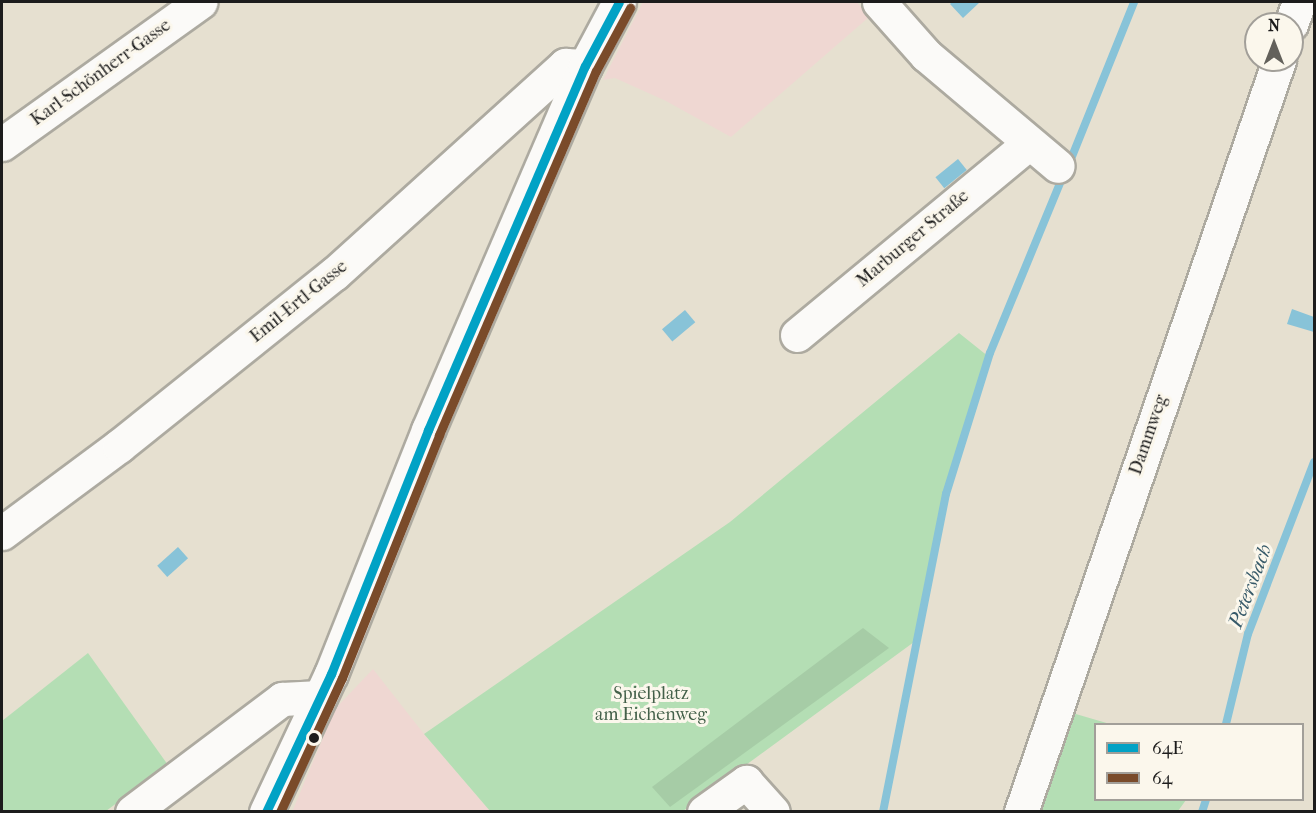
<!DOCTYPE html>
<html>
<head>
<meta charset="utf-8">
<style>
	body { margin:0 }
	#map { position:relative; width:1316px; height:813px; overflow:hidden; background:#e6e0d0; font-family:"IM FELL French Canon",serif }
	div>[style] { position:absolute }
	.built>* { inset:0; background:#efd7d2 }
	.green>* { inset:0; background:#b4deb4 }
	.forest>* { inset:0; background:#a6cca6 }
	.water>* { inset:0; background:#88c3d8; transform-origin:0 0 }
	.stream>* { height:8px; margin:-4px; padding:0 4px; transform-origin:4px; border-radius:4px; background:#88c3d8 }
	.roads { filter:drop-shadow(2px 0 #adaaa0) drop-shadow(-2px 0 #adaaa0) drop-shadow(0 2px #adaaa0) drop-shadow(0 -2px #adaaa0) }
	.minor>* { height:33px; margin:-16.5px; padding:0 16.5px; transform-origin:16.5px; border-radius:16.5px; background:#fbfaf8 }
	.major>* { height:33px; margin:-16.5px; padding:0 16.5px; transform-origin:16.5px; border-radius:16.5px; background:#fbfaf8 }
	.bus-1>* { height:9px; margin:-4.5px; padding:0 4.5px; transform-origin:4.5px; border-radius:4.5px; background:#01a2c5 }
	.bus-2>* { height:9px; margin:-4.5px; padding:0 4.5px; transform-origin:4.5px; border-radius:4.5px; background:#7a4b2a }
	.dots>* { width:16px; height:16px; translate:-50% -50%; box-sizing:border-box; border:3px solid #fbf7ec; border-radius:50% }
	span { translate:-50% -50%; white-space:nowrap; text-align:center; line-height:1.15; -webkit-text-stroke:6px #fbf7ec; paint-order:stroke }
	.street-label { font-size:18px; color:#1c1c1c }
	.park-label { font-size:18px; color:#436049 }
	.water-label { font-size:20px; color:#375a69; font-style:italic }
	.frame { position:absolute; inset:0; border:3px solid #1c1c1c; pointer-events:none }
	.legend { position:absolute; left:1094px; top:723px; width:210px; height:78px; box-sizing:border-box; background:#fbf7ec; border:2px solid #a29f99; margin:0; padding:8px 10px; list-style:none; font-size:18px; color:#1c1c1c }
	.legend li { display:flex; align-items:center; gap:12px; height:30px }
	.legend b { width:30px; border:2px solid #a29f99 }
	.north { position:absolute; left:1244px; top:12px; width:60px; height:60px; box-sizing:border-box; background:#fbf7ec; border:2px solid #a29f99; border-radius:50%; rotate:0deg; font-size:16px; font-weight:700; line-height:24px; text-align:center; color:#1c1c1c }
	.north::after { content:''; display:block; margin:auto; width:21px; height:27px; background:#63615b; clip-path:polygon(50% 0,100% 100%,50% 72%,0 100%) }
</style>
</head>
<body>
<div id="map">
	<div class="built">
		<i style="clip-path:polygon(643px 2px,857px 2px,869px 17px,731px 137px,666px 101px,615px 78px,603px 80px)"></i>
		<i style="clip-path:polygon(373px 669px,424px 734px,490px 811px,292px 812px,335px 709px)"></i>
	</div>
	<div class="green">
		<i style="clip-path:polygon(959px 333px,989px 357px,946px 494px,914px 642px,683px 811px,490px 811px,424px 734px,730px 522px)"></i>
		<i style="clip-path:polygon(88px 653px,168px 765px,106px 811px,2px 812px,2px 721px)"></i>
		<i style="clip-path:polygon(1069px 712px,1110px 724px,1096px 724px,1096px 800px,1186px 800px,1178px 811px,1034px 812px)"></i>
	</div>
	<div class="forest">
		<i style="clip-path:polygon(863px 628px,889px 648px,670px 807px,652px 787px)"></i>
	</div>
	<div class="water">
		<i style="clip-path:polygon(952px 2px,980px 2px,963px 18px,950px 4px)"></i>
		<i style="left:958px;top:159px;width:14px;height:29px;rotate:51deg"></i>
		<i style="clip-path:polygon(1292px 309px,1314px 317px,1314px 332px,1287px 324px)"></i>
		<i style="left:685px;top:310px;width:16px;height:30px;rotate:50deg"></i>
		<i style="left:178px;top:547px;width:15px;height:28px;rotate:48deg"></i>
	</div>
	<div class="stream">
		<i style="left:1071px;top:159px;width:169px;rotate:-68.1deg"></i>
		<i style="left:1226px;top:724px;width:93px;rotate:-76.3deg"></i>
		<i style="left:1248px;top:634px;width:184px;rotate:-69deg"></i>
		<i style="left:883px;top:812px;width:324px;rotate:-78.8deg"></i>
		<i style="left:946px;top:494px;width:148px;rotate:-72.7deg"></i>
		<i style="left:990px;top:353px;width:189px;rotate:-67.6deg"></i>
		<i style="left:1202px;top:812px;width:13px;rotate:-72deg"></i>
	</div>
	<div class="roads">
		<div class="minor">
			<i style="left:879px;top:2px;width:71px;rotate:48.4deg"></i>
			<i style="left:926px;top:55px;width:172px;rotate:40.1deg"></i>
			<i style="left:1291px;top:24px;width:23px;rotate:-70deg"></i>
			<i style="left:2px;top:144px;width:244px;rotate:-35.6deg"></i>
			<i style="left:797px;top:335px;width:301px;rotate:-39.6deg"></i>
			<i style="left:2px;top:533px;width:146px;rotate:-36.6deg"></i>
			<i style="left:119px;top:446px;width:275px;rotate:-38.7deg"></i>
			<i style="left:334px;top:274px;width:312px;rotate:-42.1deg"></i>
			<i style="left:565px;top:65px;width:20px;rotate:3deg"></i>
			<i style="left:132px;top:812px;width:188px;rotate:-37deg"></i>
			<i style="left:282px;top:699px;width:38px;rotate:-3deg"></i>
			<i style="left:704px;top:812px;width:52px;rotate:-35.5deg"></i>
			<i style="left:746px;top:782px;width:40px;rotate:48deg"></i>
			<i style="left:1021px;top:812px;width:795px;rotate:-71.06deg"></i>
		</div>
		<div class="major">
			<i style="left:266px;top:812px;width:153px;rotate:-64.8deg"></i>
			<i style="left:331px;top:674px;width:263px;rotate:-68.3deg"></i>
			<i style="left:428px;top:430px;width:396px;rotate:-66.7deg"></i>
			<i style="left:585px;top:66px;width:72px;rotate:-62deg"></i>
		</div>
	</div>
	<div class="bus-1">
		<i style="left:266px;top:812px;width:153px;rotate:-64.8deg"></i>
		<i style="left:331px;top:674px;width:263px;rotate:-68.3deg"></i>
		<i style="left:428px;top:430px;width:396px;rotate:-66.7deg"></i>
		<i style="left:585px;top:66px;width:72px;rotate:-62deg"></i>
	</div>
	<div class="bus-2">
		<i style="left:280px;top:812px;width:148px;rotate:-65.2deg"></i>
		<i style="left:342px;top:678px;width:262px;rotate:-68.2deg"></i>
		<i style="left:439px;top:435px;width:396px;rotate:-66.7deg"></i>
		<i style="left:596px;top:71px;width:72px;rotate:-61.6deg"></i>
	</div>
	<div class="dots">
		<i style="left:314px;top:738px;background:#1c1c1c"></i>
	</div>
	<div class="street-label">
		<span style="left:101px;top:73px;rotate:-36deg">Karl-Schönherr-Gasse</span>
		<span style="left:913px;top:239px;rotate:-40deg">Marburger Straße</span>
		<span style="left:299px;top:302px;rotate:-39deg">Emil-Ertl-Gasse</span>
		<span style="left:1149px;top:435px;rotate:-71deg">Dammweg</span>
	</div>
	<div class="park-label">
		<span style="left:651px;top:705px">Spielplatz<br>am Eichenweg</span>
	</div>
	<div class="water-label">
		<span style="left:1250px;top:586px;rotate:-69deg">Petersbach</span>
	</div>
	<div class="frame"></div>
	<ul class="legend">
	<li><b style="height:8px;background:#01a2c5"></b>64E</li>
	<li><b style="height:8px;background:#7a4b2a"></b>64</li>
	</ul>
	<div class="north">N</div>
</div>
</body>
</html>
